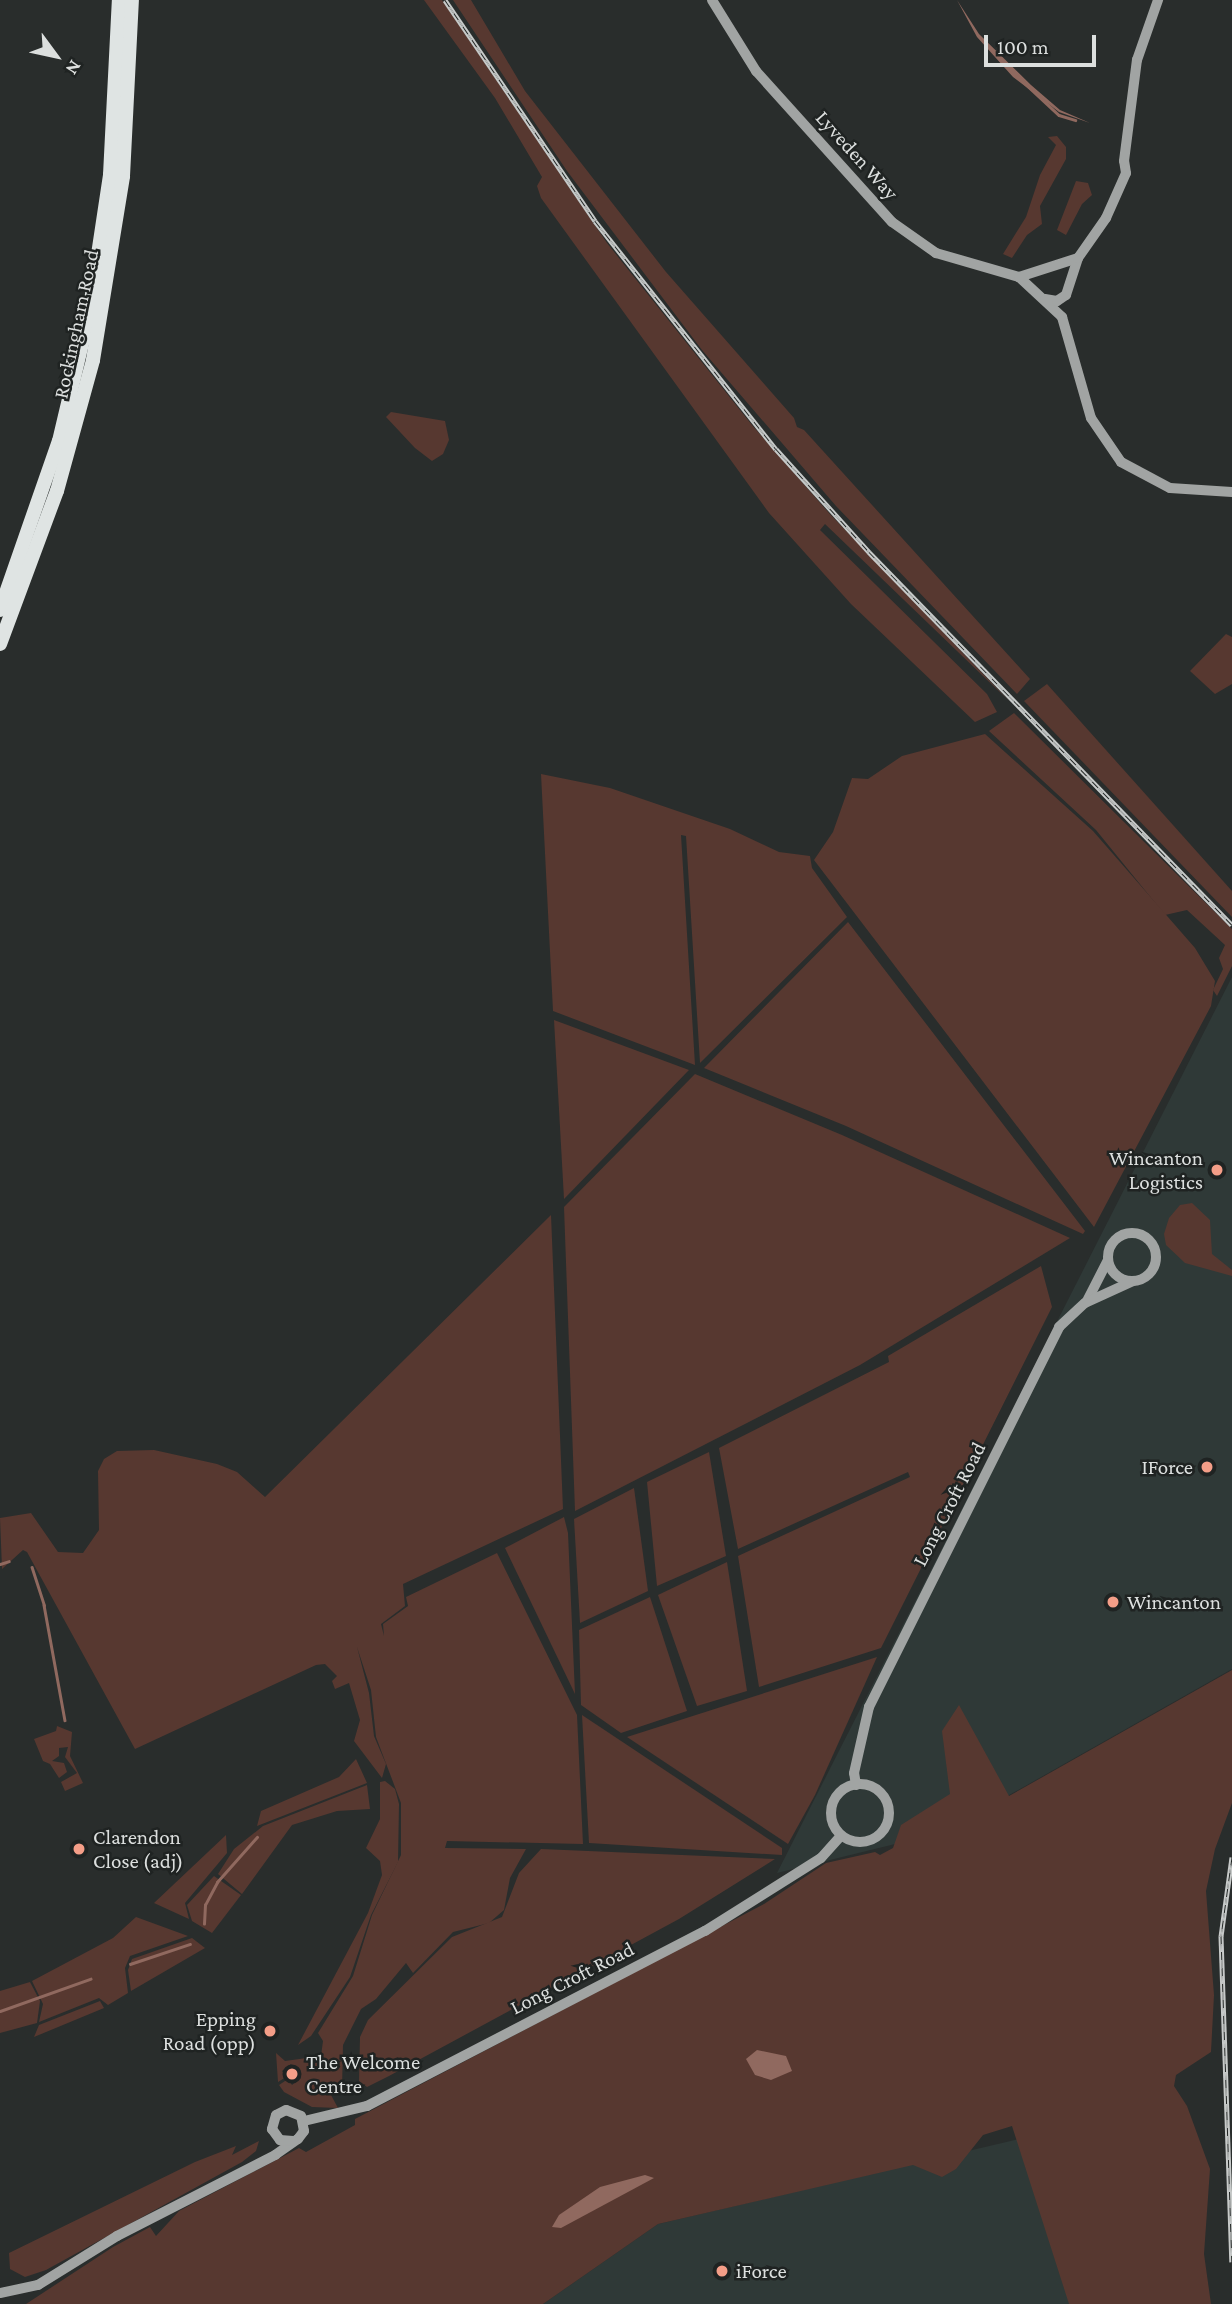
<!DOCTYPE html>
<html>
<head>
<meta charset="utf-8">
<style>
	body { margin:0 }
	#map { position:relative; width:1232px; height:2304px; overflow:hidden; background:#292d2c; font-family:"Crimson Pro",serif }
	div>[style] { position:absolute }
	.built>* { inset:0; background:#2f3937 }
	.green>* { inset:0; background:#573830 }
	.water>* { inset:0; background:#90695f }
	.stream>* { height:2.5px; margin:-1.25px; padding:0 1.25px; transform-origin:1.25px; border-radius:1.25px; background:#90695f }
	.secondary>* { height:10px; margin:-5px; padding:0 5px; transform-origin:5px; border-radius:5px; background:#a1a4a3 }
	.secondary>.ring { margin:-5px; padding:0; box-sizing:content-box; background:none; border:10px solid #a1a4a3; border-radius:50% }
	.highway>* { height:14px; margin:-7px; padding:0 7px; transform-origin:7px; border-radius:7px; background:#dfe4e3 }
	.rail>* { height:5px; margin-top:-2.5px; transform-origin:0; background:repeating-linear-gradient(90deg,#1f2322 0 8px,#c7cac9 0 16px); box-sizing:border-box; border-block:2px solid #c7cac9 }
	.dots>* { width:19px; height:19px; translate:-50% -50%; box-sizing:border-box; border:4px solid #1f2322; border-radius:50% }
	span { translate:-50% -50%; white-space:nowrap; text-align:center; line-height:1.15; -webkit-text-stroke:5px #1f2322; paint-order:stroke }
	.street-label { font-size:21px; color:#dcdfde }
	.poi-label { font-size:21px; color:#dcdfde }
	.right { translate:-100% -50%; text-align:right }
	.left { translate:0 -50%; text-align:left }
	.north { position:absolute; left:21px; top:21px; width:70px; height:70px; -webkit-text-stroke:5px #1f2322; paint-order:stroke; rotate:123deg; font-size:19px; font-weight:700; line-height:28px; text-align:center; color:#dcdfde }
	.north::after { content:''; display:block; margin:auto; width:24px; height:32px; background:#dcdfde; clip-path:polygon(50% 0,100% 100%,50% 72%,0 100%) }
	.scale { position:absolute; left:984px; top:35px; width:112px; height:32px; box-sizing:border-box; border:4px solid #dcdfde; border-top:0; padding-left:9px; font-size:21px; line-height:24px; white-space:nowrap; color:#dcdfde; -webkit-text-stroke:5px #1f2322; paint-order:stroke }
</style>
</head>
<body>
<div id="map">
	<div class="built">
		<i style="clip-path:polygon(1232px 977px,1232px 1669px,944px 1832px,777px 1873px)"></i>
		<i style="clip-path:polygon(1023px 2138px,1073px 2304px,543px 2304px,658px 2224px)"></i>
	</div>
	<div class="green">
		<i style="clip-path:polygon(424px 0,442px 0,607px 243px,752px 425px,829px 513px,1009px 701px,825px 524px,820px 530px,987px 694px,997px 712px,975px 722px,851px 604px,769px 513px,541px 198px,537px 186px,542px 177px,495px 98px)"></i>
		<i style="clip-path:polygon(453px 0,471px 0,525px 91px,666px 272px,794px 418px,797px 427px,804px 430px,1030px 679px,1017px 694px,836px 506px,702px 350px,567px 171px)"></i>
		<i style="clip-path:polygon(1057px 136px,1066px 147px,1066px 159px,1040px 206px,1042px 224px,1027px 235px,1012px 258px,1003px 254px,1026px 217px,1040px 175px,1056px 145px,1048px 137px)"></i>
		<i style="clip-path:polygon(1076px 181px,1088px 183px,1092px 195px,1082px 204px,1066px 235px,1057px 230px)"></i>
		<i style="clip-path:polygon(391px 412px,445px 421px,449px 440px,443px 454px,432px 461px,415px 448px,386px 417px)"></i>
		<i style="clip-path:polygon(1226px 634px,1232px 637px,1232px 684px,1215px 694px,1190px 671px)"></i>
		<i style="clip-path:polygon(1047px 684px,1232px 891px,1232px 917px,1024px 701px)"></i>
		<i style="clip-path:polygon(1014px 713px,1232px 929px,1232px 966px,1217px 996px,1213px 990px,1223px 969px,1219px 958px,1225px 945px,1187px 910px,1165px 915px,1096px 830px,989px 731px)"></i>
		<i style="clip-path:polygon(985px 734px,1093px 831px,1195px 948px,1215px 981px,1211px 1006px,1094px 1227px,814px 860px,833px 832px,852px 778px,868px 779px,902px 756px)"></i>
		<i style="clip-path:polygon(541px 774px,610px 788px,730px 829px,779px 852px,810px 856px,812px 868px,847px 917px,700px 1063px,686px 836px,681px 835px,695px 1065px,553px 1011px)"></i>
		<i style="clip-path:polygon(848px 922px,1085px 1231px,1083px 1234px,846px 1126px,704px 1068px)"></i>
		<i style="clip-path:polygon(554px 1020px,689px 1070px,564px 1199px)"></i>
		<i style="clip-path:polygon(695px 1074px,842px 1135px,1070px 1238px,860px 1365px,575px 1511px,564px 1207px)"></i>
		<i style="clip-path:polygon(1192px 1203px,1210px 1220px,1212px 1254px,1232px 1270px,1232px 1276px,1185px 1263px,1166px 1245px,1164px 1234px,1169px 1218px,1180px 1205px)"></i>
		<i style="clip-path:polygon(551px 1215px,563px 1509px,403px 1584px,405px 1606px,381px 1624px,384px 1636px,383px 1624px,408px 1606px,406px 1597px,497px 1553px,577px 1715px,583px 1844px,447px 1841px,445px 1848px,526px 1849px,510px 1878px,504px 1910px,489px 1923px,453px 1932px,413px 1973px,406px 1963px,376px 1999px,361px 2009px,343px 2045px,342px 2089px,331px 2095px,338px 2108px,312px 2107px,284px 2092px,279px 2085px,288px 2079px,292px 2085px,301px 2078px,291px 2064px,282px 2071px,286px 2077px,278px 2082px,276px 2053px,285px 2061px,321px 2056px,323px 2041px,318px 2033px,353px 1976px,372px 1915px,401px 1855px,401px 1803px,376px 1737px,371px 1690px,357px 1647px,369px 1693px,374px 1736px,386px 1764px,382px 1778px,354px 1741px,360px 1720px,349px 1683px,335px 1689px,332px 1681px,337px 1676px,325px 1664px,316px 1665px,135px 1749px,27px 1552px,23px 1550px,2px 1569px,0 1518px,31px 1513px,58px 1552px,83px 1553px,99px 1530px,98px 1471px,104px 1459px,117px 1451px,154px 1450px,217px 1464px,237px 1472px,265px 1497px)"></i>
		<i style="clip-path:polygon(1041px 1266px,1052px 1307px,881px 1648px,759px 1687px,738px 1556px,910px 1477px,908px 1472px,738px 1549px,719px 1448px,889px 1362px,888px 1356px)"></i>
		<i style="clip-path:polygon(709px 1452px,726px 1556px,657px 1586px,647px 1482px)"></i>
		<i style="clip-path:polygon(634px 1488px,648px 1591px,580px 1623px,574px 1519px)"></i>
		<i style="clip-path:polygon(564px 1517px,568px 1533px,575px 1694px,505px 1548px)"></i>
		<i style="clip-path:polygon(727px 1562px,747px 1691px,697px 1706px,658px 1595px)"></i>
		<i style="clip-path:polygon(650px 1597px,687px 1711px,621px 1733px,581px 1705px,579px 1630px)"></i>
		<i style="clip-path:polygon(877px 1657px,815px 1795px,788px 1844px,627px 1737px)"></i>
		<i style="clip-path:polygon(1232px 1670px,1232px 1803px,1215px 1849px,1206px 1891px,1214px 1995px,1211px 2052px,1176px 2075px,1174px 2086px,1187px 2106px,1210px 2169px,1204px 2254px,1211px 2304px,1069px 2304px,1012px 2126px,983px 2135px,956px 2169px,942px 2177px,913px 2165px,658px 2224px,543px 2304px,26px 2304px,113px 2247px,150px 2227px,156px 2236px,179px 2211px,299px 2148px,306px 2152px,355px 2125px,355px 2119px,764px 1904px,826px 1863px,875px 1852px,880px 1855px,893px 1848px,901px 1825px,950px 1794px,942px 1731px,959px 1705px,1009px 1796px)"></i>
		<i style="clip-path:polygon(582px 1715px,782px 1848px,782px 1855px,589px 1843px)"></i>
		<i style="clip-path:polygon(57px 1726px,72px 1732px,70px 1756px,83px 1783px,65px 1791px,61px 1782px,77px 1773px,65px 1757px,68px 1747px,59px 1748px,59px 1756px,52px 1761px,64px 1763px,67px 1772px,59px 1778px,50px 1764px,43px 1761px,34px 1739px,56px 1731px)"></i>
		<i style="clip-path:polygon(356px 1759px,367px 1783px,257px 1826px,261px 1811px,339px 1777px)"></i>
		<i style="clip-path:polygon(385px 1781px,395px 1789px,399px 1804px,398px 1862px,371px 1915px,350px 1977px,311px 2036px,298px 2045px,368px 1913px,382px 1875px,380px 1861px,366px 1848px,380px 1819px,380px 1782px)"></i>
		<i style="clip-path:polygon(367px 1785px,370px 1809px,337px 1811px,292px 1825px,242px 1894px,218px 1874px,234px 1849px,263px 1826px)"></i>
		<i style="clip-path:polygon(226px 1835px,227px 1853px,185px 1903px,189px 1919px,154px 1903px)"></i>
		<i style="clip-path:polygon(541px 1849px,775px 1859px,679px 1919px,389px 2076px,367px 2087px,359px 2081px,360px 2037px,368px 2020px,452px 1937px,502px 1917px,519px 1873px)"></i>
		<i style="clip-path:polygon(214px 1876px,241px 1895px,212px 1933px,192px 1921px,187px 1905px)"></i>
		<i style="clip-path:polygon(136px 1917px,188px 1936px,130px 1956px,125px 1968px,128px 1993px,108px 2005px,99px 1998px,39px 2022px,43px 2004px,32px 1981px,113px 1938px)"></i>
		<i style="clip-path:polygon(192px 1938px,205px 1948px,131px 1991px,128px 1970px,132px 1959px)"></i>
		<i style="clip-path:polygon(30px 1982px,40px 2001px,37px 2023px,0 2033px,0 1991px)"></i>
		<i style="clip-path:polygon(100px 2001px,104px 2008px,34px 2037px,39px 2025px)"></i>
		<i style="clip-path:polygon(259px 2141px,256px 2151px,242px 2162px,46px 2270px,25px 2277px,10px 2269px,9px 2253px,195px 2162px,236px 2146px,232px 2155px)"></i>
	</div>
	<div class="water">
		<i style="clip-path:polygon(957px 0,979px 34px,1031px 85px,1060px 110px,1090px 123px,1059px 112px,1013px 77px,977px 37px)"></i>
		<i style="clip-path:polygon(757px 2050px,786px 2056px,792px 2071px,771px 2080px,755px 2075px,746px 2059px)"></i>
		<i style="clip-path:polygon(645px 2175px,654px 2178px,561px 2228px,552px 2227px,559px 2215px,600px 2187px)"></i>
	</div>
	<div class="stream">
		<i style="left:1017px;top:76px;width:57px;rotate:42.9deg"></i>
		<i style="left:1059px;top:115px;width:17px;rotate:17deg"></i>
		<i style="left:0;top:1564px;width:9px;rotate:-18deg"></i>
		<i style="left:32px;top:1567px;width:40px;rotate:72deg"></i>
		<i style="left:44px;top:1605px;width:117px;rotate:79.7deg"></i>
		<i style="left:204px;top:1924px;width:19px;rotate:-87deg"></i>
		<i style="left:205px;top:1905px;width:26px;rotate:-62deg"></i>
		<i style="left:217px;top:1882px;width:60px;rotate:-48.4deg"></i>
		<i style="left:130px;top:1964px;width:63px;rotate:-18.4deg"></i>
		<i style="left:0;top:2011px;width:96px;rotate:-19.6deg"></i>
	</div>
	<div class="secondary">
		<i style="left:712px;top:0;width:84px;rotate:58.2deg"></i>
		<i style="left:756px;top:71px;width:203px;rotate:48deg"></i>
		<i style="left:892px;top:222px;width:54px;rotate:35.2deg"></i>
		<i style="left:936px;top:253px;width:86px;rotate:16.1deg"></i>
		<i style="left:1019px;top:277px;width:59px;rotate:42.9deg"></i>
		<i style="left:1062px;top:317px;width:105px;rotate:74deg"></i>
		<i style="left:1091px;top:418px;width:53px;rotate:55.7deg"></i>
		<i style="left:1121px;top:462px;width:55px;rotate:28deg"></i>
		<i style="left:1170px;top:488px;width:62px;rotate:3.7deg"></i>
		<i style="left:1019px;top:277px;width:62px;rotate:-17.9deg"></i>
		<i style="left:1045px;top:299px;width:12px;rotate:9deg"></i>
		<i style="left:1057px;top:301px;width:11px;rotate:-34deg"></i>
		<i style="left:1066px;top:295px;width:39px;rotate:-72deg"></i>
		<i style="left:1078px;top:258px;width:49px;rotate:-55deg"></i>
		<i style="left:1106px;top:218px;width:49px;rotate:-66deg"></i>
		<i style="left:1126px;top:173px;width:12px;rotate:-99deg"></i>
		<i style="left:1124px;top:161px;width:102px;rotate:-82.7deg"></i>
		<i style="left:1137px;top:60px;width:64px;rotate:-70.7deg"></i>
		<i class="ring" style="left:1108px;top:1233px;width:38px;height:38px"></i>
		<i style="left:1087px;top:1301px;width:46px;rotate:-62.9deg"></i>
		<i class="ring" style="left:831px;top:1784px;width:48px;height:48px"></i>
		<i style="left:856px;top:1785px;width:12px;rotate:-99deg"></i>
		<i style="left:854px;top:1773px;width:68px;rotate:-77.2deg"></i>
		<i style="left:869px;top:1707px;width:425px;rotate:-63.4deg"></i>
		<i style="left:1059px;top:1327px;width:35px;rotate:-43deg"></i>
		<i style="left:1085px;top:1303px;width:53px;rotate:-24.6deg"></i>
		<i style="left:304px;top:2121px;width:65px;rotate:-13.4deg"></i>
		<i style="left:367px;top:2106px;width:381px;rotate:-27.4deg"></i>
		<i style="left:705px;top:1931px;width:137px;rotate:-32.2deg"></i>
		<i style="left:821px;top:1858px;width:30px;rotate:-48deg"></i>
		<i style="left:0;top:2293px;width:39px;rotate:-12deg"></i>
		<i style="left:38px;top:2285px;width:93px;rotate:-31.8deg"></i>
		<i style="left:117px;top:2236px;width:178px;rotate:-27.1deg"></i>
		<i style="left:275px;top:2155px;width:28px;rotate:-35deg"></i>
		<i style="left:298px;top:2139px;width:10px;rotate:-53deg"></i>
		<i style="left:304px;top:2131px;width:15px;rotate:-101deg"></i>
		<i style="left:301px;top:2116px;width:16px;rotate:-158deg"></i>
		<i style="left:286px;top:2110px;width:11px;rotate:153deg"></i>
		<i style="left:276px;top:2115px;width:15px;rotate:106deg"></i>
		<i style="left:272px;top:2129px;width:14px;rotate:54deg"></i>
		<i style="left:280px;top:2140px;width:13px;rotate:4deg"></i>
	</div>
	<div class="highway">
		<i style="left:0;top:610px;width:179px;rotate:-70.8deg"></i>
		<i style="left:59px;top:441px;width:130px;rotate:-76.7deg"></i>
		<i style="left:89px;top:314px;width:141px;rotate:-81.4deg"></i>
		<i style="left:110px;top:175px;width:175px;rotate:-87.1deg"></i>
		<i style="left:0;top:644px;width:163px;rotate:-69.6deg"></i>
		<i style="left:57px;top:491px;width:136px;rotate:-74.6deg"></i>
		<i style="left:93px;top:360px;width:186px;rotate:-80.7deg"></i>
		<i style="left:123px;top:176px;width:176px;rotate:-87.1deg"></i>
	</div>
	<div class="rail">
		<i style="left:445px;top:0;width:267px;rotate:55.8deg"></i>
		<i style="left:595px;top:221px;width:291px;rotate:51.6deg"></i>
		<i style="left:776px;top:449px;width:139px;rotate:47.9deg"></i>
		<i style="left:869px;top:552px;width:520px;rotate:45.78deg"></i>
		<i style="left:1232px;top:1857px;width:80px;rotate:97.9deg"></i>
		<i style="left:1221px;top:1936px;width:326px;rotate:88.1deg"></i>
	</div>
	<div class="dots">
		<i style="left:1217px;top:1170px;background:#f49e88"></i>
		<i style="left:1207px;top:1467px;background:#f49e88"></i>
		<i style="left:1113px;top:1602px;background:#f49e88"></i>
		<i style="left:79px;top:1849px;background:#f49e88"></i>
		<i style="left:270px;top:2031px;background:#f49e88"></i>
		<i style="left:292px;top:2074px;background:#f49e88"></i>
		<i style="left:722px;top:2271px;background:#f49e88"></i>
	</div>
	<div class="street-label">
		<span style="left:857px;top:155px;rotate:48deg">Lyveden Way</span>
		<span style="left:76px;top:324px;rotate:-78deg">Rockingham Road</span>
		<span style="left:949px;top:1504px;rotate:-63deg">Long Croft Road</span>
		<span style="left:572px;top:1978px;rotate:-27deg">Long Croft Road</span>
	</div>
	<div class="poi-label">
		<span class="right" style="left:1203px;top:1170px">Wincanton<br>Logistics</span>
		<span class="right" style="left:1193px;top:1467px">IForce</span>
		<span class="left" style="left:1127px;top:1602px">Wincanton</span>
		<span class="left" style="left:93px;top:1849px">Clarendon<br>Close (adj)</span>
		<span class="right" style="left:256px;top:2031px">Epping<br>Road (opp)</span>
		<span class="left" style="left:306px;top:2074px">The Welcome<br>Centre</span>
		<span class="left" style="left:736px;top:2271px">iForce</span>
	</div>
	<div class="north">N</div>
	<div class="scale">100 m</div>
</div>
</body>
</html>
